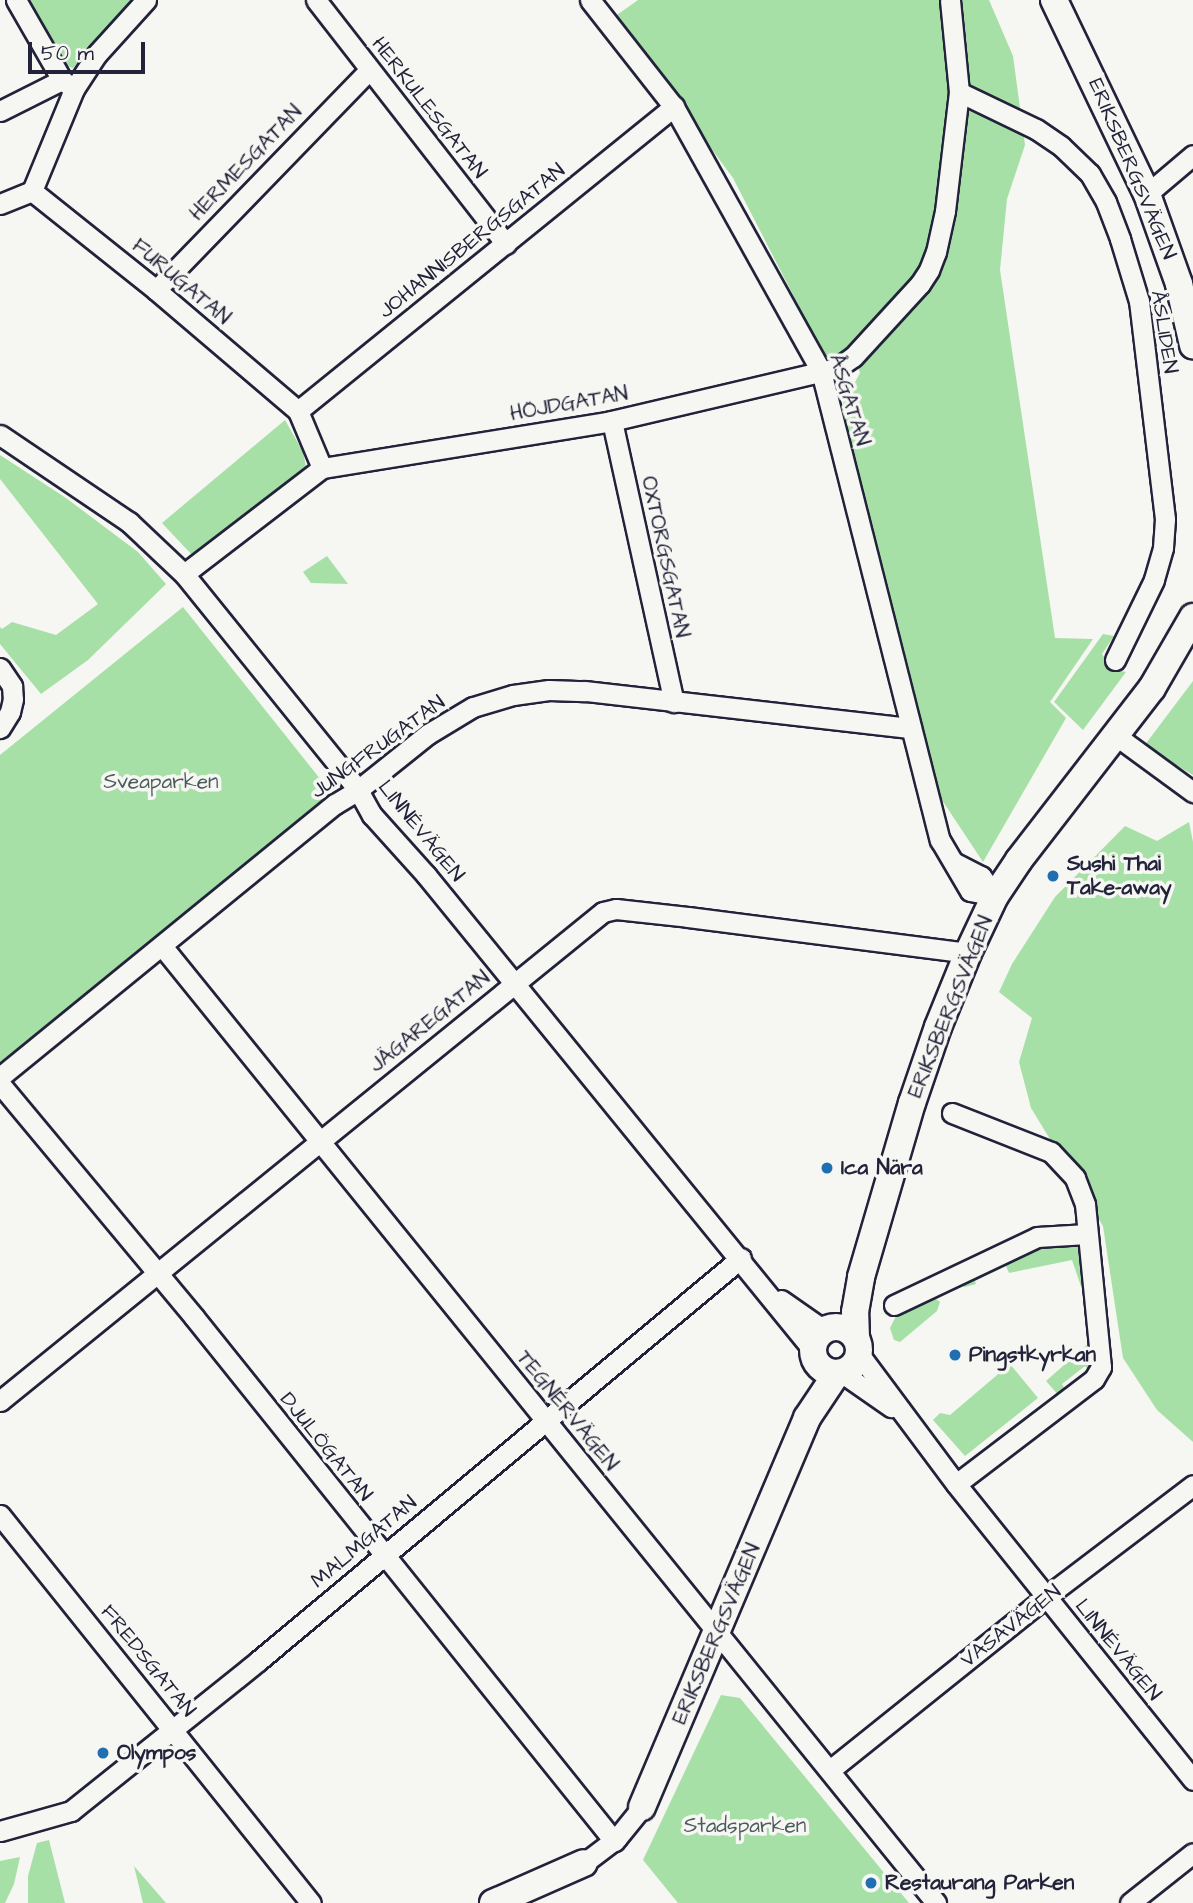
<!DOCTYPE html>
<html>
<head>
<meta charset="utf-8">
<style>
	body { margin:0 }
	#map { position:relative; width:1193px; height:1903px; overflow:hidden; background:#f6f6f2; font-family:"Architects Daughter",sans-serif }
	div>[style] { position:absolute }
	.green>* { inset:0; background:#a6e0a6 }
	.roads { filter:drop-shadow(2px 0 #22223b) drop-shadow(-2px 0 #22223b) drop-shadow(0 2px #22223b) drop-shadow(0 -2px #22223b) }
	.street>* { height:19px; margin:-9.5px; padding:0 9.5px; transform-origin:9.5px; border-radius:9.5px; background:#f6f6f2 }
	.secondary>* { height:26px; margin:-13px; padding:0 13px; transform-origin:13px; border-radius:13px; background:#f6f6f2 }
	.secondary>.ring { margin:-13px; padding:0; box-sizing:content-box; background:none; border:26px solid #f6f6f2; border-radius:50% }
	.dots>* { width:19px; height:19px; translate:-50% -50%; box-sizing:border-box; border:4px solid #f6f6f2; border-radius:50% }
	span { translate:-50% -50%; white-space:nowrap; text-align:center; line-height:1.15; -webkit-text-stroke:7px #f6f6f2; paint-order:stroke }
	.street-label { font-size:21px; color:#22223b }
	.park-label { font-size:21px; color:#4a5b5b }
	.poi-label { font-size:21px; color:#22223b; font-weight:700 }
	.left { translate:0 -50%; text-align:left }
	.scale { position:absolute; left:28px; top:42px; width:117px; height:32px; box-sizing:border-box; border:4px solid #22223b; border-top:0; padding-left:9px; font-size:21px; line-height:24px; white-space:nowrap; color:#22223b; -webkit-text-stroke:5px #f6f6f2; paint-order:stroke }
</style>
</head>
<body>
<div id="map">
	<div class="green">
		<i style="clip-path:polygon(26px 0,136px 0,73px 68px,63px 65px)"></i>
		<i style="clip-path:polygon(638px 0,989px 0,1013px 56px,1025px 145px,1007px 199px,1000px 270px,1055px 638px,1093px 639px,1050px 702px,1066px 718px,983px 862px,936px 791px,839px 411px,860px 373px,853px 350px,826px 359px,733px 178px,614px 17px)"></i>
		<i style="clip-path:polygon(285px 420px,303px 452px,306px 467px,302px 473px,193px 556px,162px 523px)"></i>
		<i style="clip-path:polygon(0 455px,66px 498px,138px 552px,166px 584px,88px 660px,41px 694px,0 644px,0 627px,2px 629px,12px 622px,56px 635px,98px 604px,0 479px)"></i>
		<i style="clip-path:polygon(327px 556px,348px 584px,311px 583px,303px 572px)"></i>
		<i style="clip-path:polygon(183px 607px,337px 800px,0 1062px,0 755px)"></i>
		<i style="clip-path:polygon(1103px 634px,1114px 636px,1102px 654px,1112px 669px,1126px 672px,1083px 730px,1054px 702px)"></i>
		<i style="clip-path:polygon(1193px 681px,1193px 775px,1144px 746px)"></i>
		<i style="clip-path:polygon(1189px 822px,1193px 842px,1193px 1442px,1157px 1410px,1123px 1358px,1103px 1226px,1031px 1108px,1019px 1062px,1032px 1018px,999px 992px,1012px 964px,1055px 897px,1125px 826px,1157px 841px)"></i>
		<i style="clip-path:polygon(1074px 1239px,1083px 1247px,1097px 1341px,1091px 1372px,1085px 1366px,1062px 1384px,1067px 1392px,1060px 1397px,1046px 1381px,1089px 1343px,1085px 1298px,1072px 1260px,1009px 1273px,1006px 1266px,975px 1281px,976px 1284px,965px 1287px,956px 1284px,1035px 1242px)"></i>
		<i style="clip-path:polygon(933px 1297px,940px 1302px,937px 1311px,900px 1342px,894px 1340px,890px 1328px,899px 1310px,919px 1300px)"></i>
		<i style="clip-path:polygon(1010px 1364px,1038px 1398px,965px 1456px,933px 1420px,940px 1413px,950px 1415px)"></i>
		<i style="clip-path:polygon(721px 1695px,740px 1698px,909px 1903px,678px 1903px,643px 1860px)"></i>
		<i style="clip-path:polygon(49px 1840px,65px 1903px,28px 1903px,28px 1876px,37px 1843px)"></i>
		<i style="clip-path:polygon(20px 1857px,14px 1884px,5px 1903px,0 1903px,0 1861px)"></i>
		<i style="clip-path:polygon(134px 1866px,166px 1903px,143px 1903px)"></i>
	</div>
	<div class="roads">
		<div class="street">
			<i style="left:16px;top:0;width:92px;rotate:60.1deg"></i>
			<i style="left:62px;top:80px;width:15px;rotate:37deg"></i>
			<i style="left:316px;top:0;width:309px;rotate:52.1deg"></i>
			<i style="left:590px;top:0;width:136px;rotate:51.9deg"></i>
			<i style="left:674px;top:107px;width:302px;rotate:60.9deg"></i>
			<i style="left:821px;top:371px;width:484px;rotate:75.8deg"></i>
			<i style="left:940px;top:840px;width:59px;rotate:59.5deg"></i>
			<i style="left:970px;top:891px;width:25px;rotate:11deg"></i>
			<i style="left:959px;top:92px;width:85px;rotate:25.7deg"></i>
			<i style="left:1036px;top:129px;width:30px;rotate:34deg"></i>
			<i style="left:1061px;top:146px;width:40px;rotate:44deg"></i>
			<i style="left:1090px;top:174px;width:32px;rotate:60deg"></i>
			<i style="left:1106px;top:202px;width:40px;rotate:69deg"></i>
			<i style="left:1120px;top:239px;width:65px;rotate:73deg"></i>
			<i style="left:1139px;top:301px;width:220px;rotate:83.2deg"></i>
			<i style="left:1165px;top:519px;width:29px;rotate:94deg"></i>
			<i style="left:1163px;top:548px;width:33px;rotate:106deg"></i>
			<i style="left:1154px;top:580px;width:89px;rotate:116deg"></i>
			<i style="left:0;top:111px;width:69px;rotate:-26.6deg"></i>
			<i style="left:32px;top:191px;width:159px;rotate:38.6deg"></i>
			<i style="left:156px;top:290px;width:187px;rotate:40.4deg"></i>
			<i style="left:298px;top:411px;width:62px;rotate:67.2deg"></i>
			<i style="left:1147px;top:194px;width:60px;rotate:-40.3deg"></i>
			<i style="left:0;top:204px;width:35px;rotate:-22deg"></i>
			<i style="left:32px;top:191px;width:110px;rotate:-67.6deg"></i>
			<i style="left:74px;top:89px;width:42px;rotate:-56.7deg"></i>
			<i style="left:97px;top:54px;width:73px;rotate:-47.8deg"></i>
			<i style="left:156px;top:290px;width:306px;rotate:-45.9deg"></i>
			<i style="left:298px;top:411px;width:484px;rotate:-39deg"></i>
			<i style="left:612px;top:421px;width:288px;rotate:77.6deg"></i>
			<i style="left:0;top:435px;width:156px;rotate:34deg"></i>
			<i style="left:129px;top:522px;width:76px;rotate:43.4deg"></i>
			<i style="left:184px;top:574px;width:277px;rotate:51.1deg"></i>
			<i style="left:358px;top:790px;width:29px;rotate:61deg"></i>
			<i style="left:372px;top:815px;width:81px;rotate:48deg"></i>
			<i style="left:426px;top:875px;width:611px;rotate:50.84deg"></i>
			<i style="left:184px;top:574px;width:174px;rotate:-37.5deg"></i>
			<i style="left:322px;top:468px;width:289px;rotate:-9.2deg"></i>
			<i style="left:607px;top:422px;width:236px;rotate:-13.2deg"></i>
			<i style="left:837px;top:368px;width:19px;rotate:-35deg"></i>
			<i style="left:853px;top:357px;width:99px;rotate:-47.5deg"></i>
			<i style="left:920px;top:284px;width:17px;rotate:-57deg"></i>
			<i style="left:929px;top:270px;width:19px;rotate:-69deg"></i>
			<i style="left:936px;top:252px;width:42px;rotate:-77.6deg"></i>
			<i style="left:945px;top:211px;width:120px;rotate:-83.3deg"></i>
			<i style="left:959px;top:92px;width:92px;rotate:-95.6deg"></i>
			<i style="left:0;top:668px;width:22px;rotate:56deg"></i>
			<i style="left:12px;top:686px;width:13px;rotate:86deg"></i>
			<i style="left:13px;top:699px;width:13px;rotate:103deg"></i>
			<i style="left:10px;top:712px;width:19px;rotate:122deg"></i>
			<i style="left:1115px;top:735px;width:97px;rotate:36.2deg"></i>
			<i style="left:955px;top:863px;width:29px;rotate:27deg"></i>
			<i style="left:981px;top:876px;width:24px;rotate:55deg"></i>
			<i style="left:162px;top:946px;width:1231px;rotate:51.03deg"></i>
			<i style="left:0;top:1077px;width:432px;rotate:-39.2deg"></i>
			<i style="left:335px;top:804px;width:27px;rotate:-31deg"></i>
			<i style="left:358px;top:790px;width:90px;rotate:-38.7deg"></i>
			<i style="left:428px;top:734px;width:52px;rotate:-31deg"></i>
			<i style="left:473px;top:707px;width:42px;rotate:-16.7deg"></i>
			<i style="left:513px;top:695px;width:36px;rotate:-8deg"></i>
			<i style="left:549px;top:690px;width:36px;rotate:2deg"></i>
			<i style="left:585px;top:691px;width:328px;rotate:6.5deg"></i>
			<i style="left:0;top:1084px;width:303px;rotate:50.2deg"></i>
			<i style="left:194px;top:1317px;width:672px;rotate:51.29deg"></i>
			<i style="left:952px;top:1113px;width:106px;rotate:21.5deg"></i>
			<i style="left:1051px;top:1152px;width:35px;rotate:47deg"></i>
			<i style="left:1075px;top:1178px;width:28px;rotate:69deg"></i>
			<i style="left:1085px;top:1204px;width:164px;rotate:84.4deg"></i>
			<i style="left:1101px;top:1367px;width:14px;rotate:120deg"></i>
			<i style="left:1094px;top:1379px;width:173px;rotate:142.7deg"></i>
			<i style="left:781px;top:1300px;width:52px;rotate:34.9deg"></i>
			<i style="left:894px;top:1305px;width:158px;rotate:-25.4deg"></i>
			<i style="left:1037px;top:1237px;width:50px;rotate:-3.4deg"></i>
			<i style="left:859px;top:1354px;width:162px;rotate:53.3deg"></i>
			<i style="left:956px;top:1484px;width:379px;rotate:51.3deg"></i>
			<i style="left:842px;top:1373px;width:60px;rotate:34.8deg"></i>
			<i style="left:0;top:1401px;width:776px;rotate:-39.04deg"></i>
			<i style="left:603px;top:912px;width:13px;rotate:-13deg"></i>
			<i style="left:616px;top:909px;width:72px;rotate:6.3deg"></i>
			<i style="left:688px;top:917px;width:282px;rotate:7.3deg"></i>
			<i style="left:0;top:1515px;width:497px;rotate:51.3deg"></i>
			<i style="left:830px;top:1770px;width:278px;rotate:-38.7deg"></i>
			<i style="left:1047px;top:1596px;width:183px;rotate:-37.2deg"></i>
			<i style="left:0;top:1831px;width:74px;rotate:-15.7deg"></i>
			<i style="left:71px;top:1811px;width:240px;rotate:-38.7deg"></i>
			<i style="left:258px;top:1661px;width:629px;rotate:-39.84deg"></i>
			<i style="left:584px;top:1863px;width:41px;rotate:-37.1deg"></i>
			<i style="left:617px;top:1838px;width:40px;rotate:-51deg"></i>
			<i style="left:1130px;top:1903px;width:80px;rotate:-38.4deg"></i>
		</div>
		<div class="secondary">
			<i style="left:1054px;top:0;width:215px;rotate:64.4deg"></i>
			<i style="left:1147px;top:194px;width:96px;rotate:70.4deg"></i>
			<i style="left:1179px;top:284px;width:63px;rotate:77.1deg"></i>
			<i class="ring" style="left:813px;top:1327px;width:20px;height:20px"></i>
			<i style="left:856px;top:1337px;width:25px;rotate:-92deg"></i>
			<i style="left:855px;top:1312px;width:36px;rotate:-80deg"></i>
			<i style="left:861px;top:1277px;width:181px;rotate:-73.7deg"></i>
			<i style="left:912px;top:1103px;width:80px;rotate:-71.1deg"></i>
			<i style="left:938px;top:1027px;width:80px;rotate:-67.9deg"></i>
			<i style="left:968px;top:953px;width:63px;rotate:-64.7deg"></i>
			<i style="left:995px;top:896px;width:43px;rotate:-56.3deg"></i>
			<i style="left:1019px;top:860px;width:217px;rotate:-52.3deg"></i>
			<i style="left:1152px;top:688px;width:82px;rotate:-60deg"></i>
			<i style="left:642px;top:1807px;width:423px;rotate:-67deg"></i>
			<i style="left:807px;top:1418px;width:54px;rotate:-56.3deg"></i>
			<i style="left:493px;top:1903px;width:99px;rotate:-23.7deg"></i>
		</div>
	</div>
	<div class="dots">
		<i style="left:1053px;top:876px;background:#1f6fb2"></i>
		<i style="left:827px;top:1168px;background:#1f6fb2"></i>
		<i style="left:955px;top:1355px;background:#1f6fb2"></i>
		<i style="left:103px;top:1753px;background:#1f6fb2"></i>
		<i style="left:871px;top:1883px;background:#1f6fb2"></i>
	</div>
	<div class="street-label">
		<span style="left:429px;top:108px;rotate:52deg">HERKULESGATAN</span>
		<span style="left:246px;top:163px;rotate:-46deg">HERMESGATAN</span>
		<span style="left:1132px;top:169px;rotate:67deg">ERIKSBERGSVÄGEN</span>
		<span style="left:472px;top:241px;rotate:-39deg">JOHANNISBERGSGATAN</span>
		<span style="left:181px;top:282px;rotate:40deg">FURUGATAN</span>
		<span style="left:1164px;top:332px;rotate:81deg">ÅSLIDEN</span>
		<span style="left:849px;top:400px;rotate:73deg">ÅSGATAN</span>
		<span style="left:569px;top:404px;rotate:-10deg">HÖJDGATAN</span>
		<span style="left:665px;top:557px;rotate:78deg">OXTORGSGATAN</span>
		<span style="left:378px;top:747px;rotate:-36deg">JUNGFRUGATAN</span>
		<span style="left:421px;top:831px;rotate:51deg">LINNÉVÄGEN</span>
		<span style="left:951px;top:1007px;rotate:-68deg">ERIKSBERGSVÄGEN</span>
		<span style="left:430px;top:1022px;rotate:-39deg">JÄGAREGATAN</span>
		<span style="left:567px;top:1411px;rotate:51deg">TEGNÉRVÄGEN</span>
		<span style="left:326px;top:1447px;rotate:51deg">DJULÖGATAN</span>
		<span style="left:364px;top:1542px;rotate:-40deg">MALMGATAN</span>
		<span style="left:1011px;top:1626px;rotate:-38deg">VASAVÄGEN</span>
		<span style="left:717px;top:1634px;rotate:-67deg">ERIKSBERGSVÄGEN</span>
		<span style="left:1118px;top:1650px;rotate:51deg">LINNÉVÄGEN</span>
		<span style="left:148px;top:1661px;rotate:51deg">FREDSGATAN</span>
	</div>
	<div class="park-label">
		<span style="left:161px;top:782px">Sveaparken</span>
		<span style="left:745px;top:1826px">Stadsparken</span>
	</div>
	<div class="poi-label">
		<span class="left" style="left:1067px;top:876px">Sushi Thai<br>Take-away</span>
		<span class="left" style="left:841px;top:1168px">Ica Nära</span>
		<span class="left" style="left:969px;top:1355px">Pingstkyrkan</span>
		<span class="left" style="left:117px;top:1753px">Olympos</span>
		<span class="left" style="left:885px;top:1883px">Restaurang Parken</span>
	</div>
	<div class="scale">50 m</div>
</div>
</body>
</html>
